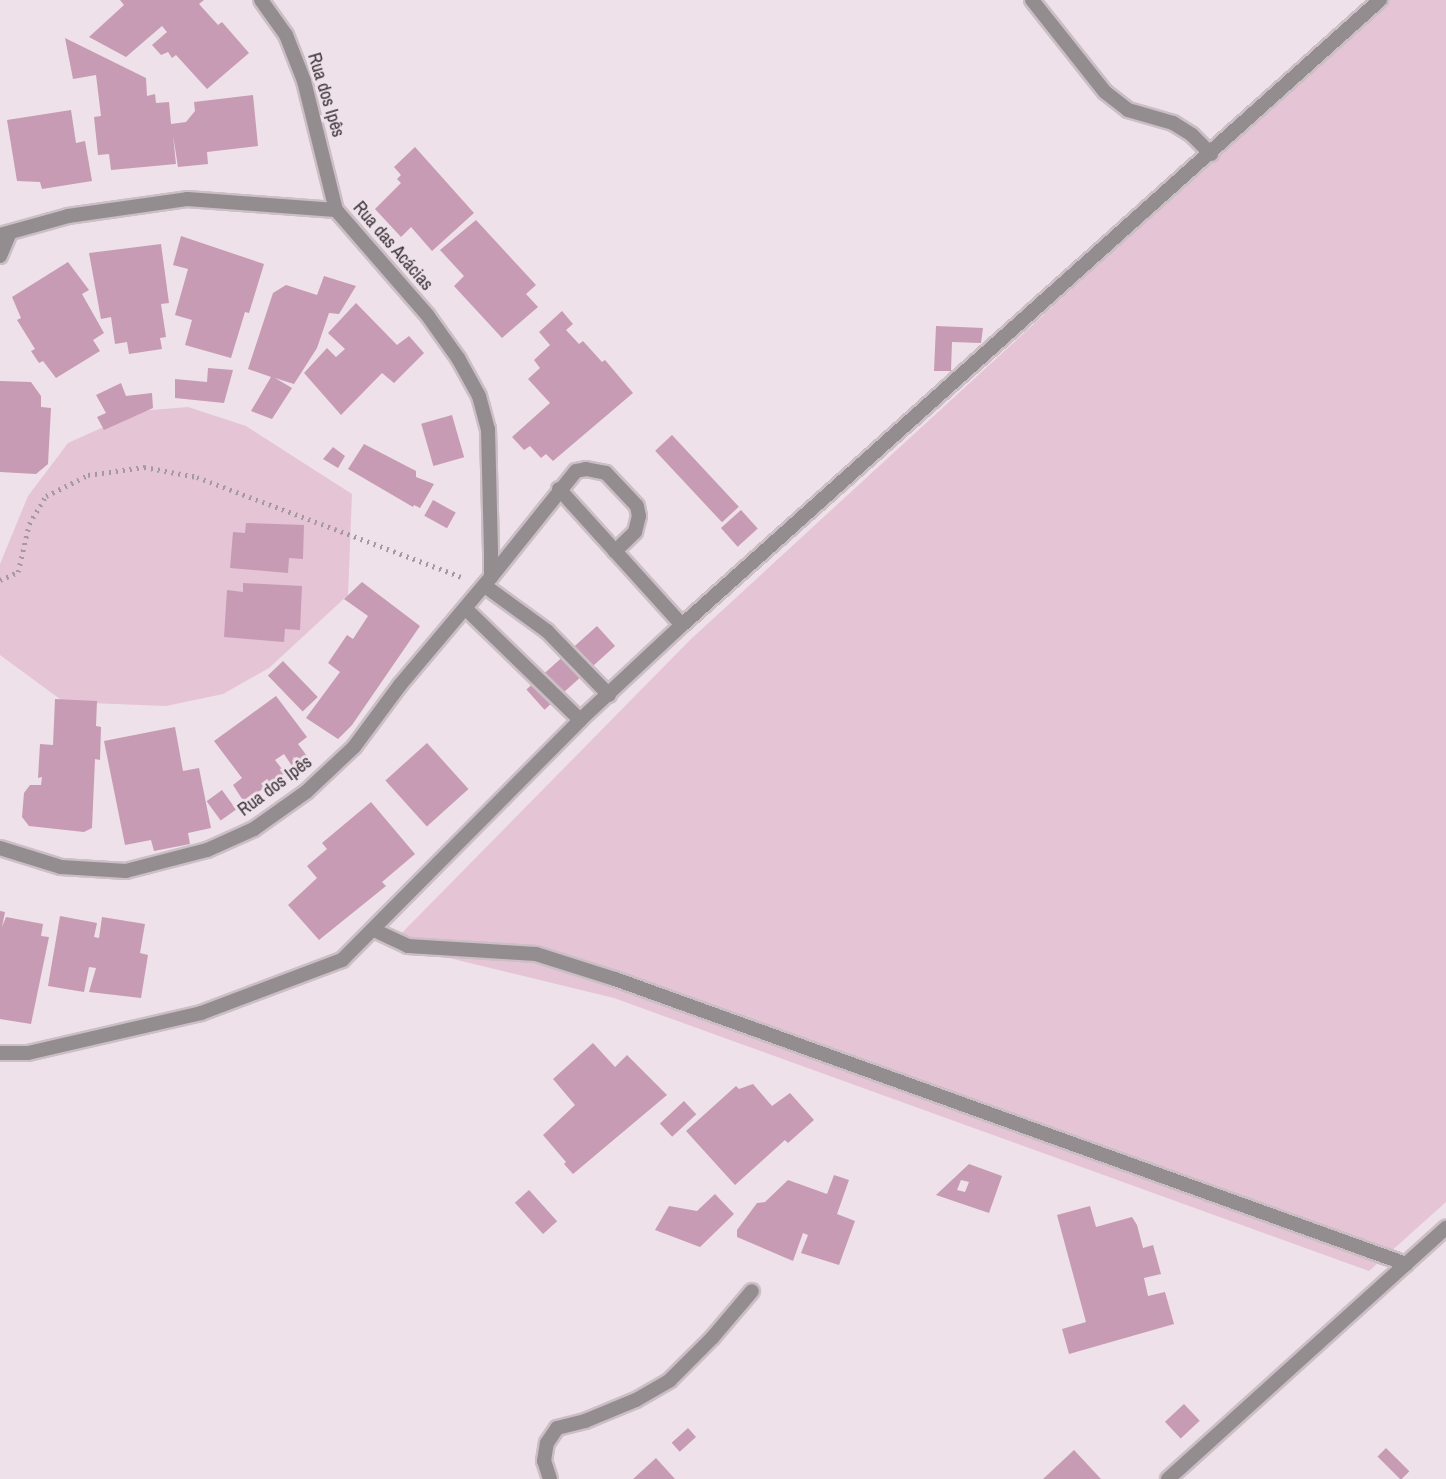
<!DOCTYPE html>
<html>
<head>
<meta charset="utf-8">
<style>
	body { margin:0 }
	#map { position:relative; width:1446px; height:1479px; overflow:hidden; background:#efe1e9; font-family:"Archivo Narrow",sans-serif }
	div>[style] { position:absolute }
	.green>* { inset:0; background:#e5c4d6 }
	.building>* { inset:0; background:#c79bb3; transform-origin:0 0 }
	.path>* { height:4.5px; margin-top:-2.25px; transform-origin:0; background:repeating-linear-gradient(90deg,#a4999f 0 2px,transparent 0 7px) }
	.roads { filter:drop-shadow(2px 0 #cbbec5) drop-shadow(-2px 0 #cbbec5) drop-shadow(0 2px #cbbec5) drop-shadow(0 -2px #cbbec5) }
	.lane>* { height:14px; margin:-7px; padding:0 7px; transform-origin:7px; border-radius:7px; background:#938d90 }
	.street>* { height:14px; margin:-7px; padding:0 7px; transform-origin:7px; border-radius:7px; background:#938d90 }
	span { translate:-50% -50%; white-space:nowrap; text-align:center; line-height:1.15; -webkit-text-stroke:6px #efe1e9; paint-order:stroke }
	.street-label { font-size:18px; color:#3a3437 }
</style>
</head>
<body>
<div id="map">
	<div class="green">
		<i style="clip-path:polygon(1386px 0,1446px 0,1446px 1202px,1369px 1271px,614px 998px,391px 944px,690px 640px)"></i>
		<i style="clip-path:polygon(188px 407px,246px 426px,352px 494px,348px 595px,269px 668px,223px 694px,166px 706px,64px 702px,0 655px,0 564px,28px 496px,68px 443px,139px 411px)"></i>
	</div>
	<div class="building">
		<i style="clip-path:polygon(120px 0,204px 0,199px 4px,218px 25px,222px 22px,249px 53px,207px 89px,176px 55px,172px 58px,168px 52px,161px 55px,152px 45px,167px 32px,162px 26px,126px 57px,89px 37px,124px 5px)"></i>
		<i style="clip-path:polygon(65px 38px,146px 78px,147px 96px,155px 94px,156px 103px,169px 102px,171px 124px,186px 122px,195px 111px,194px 102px,253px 95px,258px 146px,207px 152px,208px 164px,178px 167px,173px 135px,176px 164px,111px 170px,109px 154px,98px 155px,94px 117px,101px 116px,96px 75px,73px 79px)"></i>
		<i style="clip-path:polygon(71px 110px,76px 143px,85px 141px,92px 181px,42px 189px,40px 182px,17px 181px,7px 120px)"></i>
		<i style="clip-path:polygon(415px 147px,474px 213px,432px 251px,411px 227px,401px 237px,375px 209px,401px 183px,397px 179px,401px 175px,394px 167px)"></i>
		<i style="clip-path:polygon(476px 220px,536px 285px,526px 294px,538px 307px,502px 338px,454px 286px,464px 276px,440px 250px)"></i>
		<i style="clip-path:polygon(181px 236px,264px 264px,249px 313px,245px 312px,231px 358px,185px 345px,192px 320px,175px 315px,188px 269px,173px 265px)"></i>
		<i style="clip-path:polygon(161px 244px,169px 303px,161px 304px,166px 337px,160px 338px,162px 349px,129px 354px,127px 342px,115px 344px,111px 317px,101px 319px,89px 253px)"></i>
		<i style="clip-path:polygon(68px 262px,89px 290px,82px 294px,104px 333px,93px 340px,100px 351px,56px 378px,43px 361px,39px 363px,31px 351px,35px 349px,17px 320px,21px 318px,12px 297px)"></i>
		<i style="clip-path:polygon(324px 276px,356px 286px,339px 314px,329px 313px,317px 348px,294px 384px,275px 378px,292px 388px,272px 419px,251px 411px,271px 377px,248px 369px,273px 293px,286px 285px,317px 295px)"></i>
		<i style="clip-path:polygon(356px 303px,397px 345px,409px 336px,424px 353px,394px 383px,382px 373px,341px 415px,304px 373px,327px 348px,336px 357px,345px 349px,328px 333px)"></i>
		<i style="clip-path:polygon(562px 311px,573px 324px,566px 330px,579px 344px,583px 341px,602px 362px,605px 360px,633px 393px,553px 461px,546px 454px,541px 458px,530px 446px,524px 450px,512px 437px,550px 403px,528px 379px,540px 368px,534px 360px,550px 345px,539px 332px)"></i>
		<i style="clip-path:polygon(936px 326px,983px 328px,981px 343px,952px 342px,951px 371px,934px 371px)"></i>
		<i style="clip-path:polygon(208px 368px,233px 370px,224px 403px,175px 398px,175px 379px,207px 382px)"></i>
		<i style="clip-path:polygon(0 381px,31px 382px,41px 396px,41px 407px,51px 408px,48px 464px,36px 474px,0 472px)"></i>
		<i style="clip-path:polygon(121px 383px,126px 396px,152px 393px,153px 408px,104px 430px,97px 417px,106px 413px,96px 395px)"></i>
		<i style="left:452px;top:415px;width:44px;height:32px;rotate:74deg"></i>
		<i style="left:672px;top:435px;width:98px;height:23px;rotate:47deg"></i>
		<i style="clip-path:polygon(364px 444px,416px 471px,416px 477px,434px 484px,420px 508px,414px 505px,413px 507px,348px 469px)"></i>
		<i style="clip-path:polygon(333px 447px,345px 456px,338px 468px,323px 459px)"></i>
		<i style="left:433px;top:500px;width:26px;height:18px;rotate:29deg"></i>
		<i style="left:741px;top:510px;width:25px;height:27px;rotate:48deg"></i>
		<i style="clip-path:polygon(246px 523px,304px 525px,303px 559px,289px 558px,288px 573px,230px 568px,233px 532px,245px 533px)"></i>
		<i style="clip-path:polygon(362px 582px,420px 626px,352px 725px,338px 739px,306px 718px,340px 672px,328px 663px,347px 635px,353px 639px,368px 616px,344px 599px)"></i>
		<i style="clip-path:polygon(243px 583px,302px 586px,300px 630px,285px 629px,284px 642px,224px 637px,227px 590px,243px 592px)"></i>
		<i style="left:597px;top:626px;width:27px;height:95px;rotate:48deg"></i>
		<i style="left:283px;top:661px;width:50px;height:21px;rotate:46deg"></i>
		<i style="clip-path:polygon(276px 696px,307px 737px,298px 744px,307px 756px,292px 766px,284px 754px,275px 760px,285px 773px,244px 802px,233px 785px,242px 778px,214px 741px)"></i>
		<i style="clip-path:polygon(55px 699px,97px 701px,96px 726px,101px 727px,100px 760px,95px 759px,92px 828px,84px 832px,29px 826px,22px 817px,24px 793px,30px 785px,41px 785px,42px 777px,38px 778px,40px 744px,53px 745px)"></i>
		<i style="clip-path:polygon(175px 727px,183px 771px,199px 768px,211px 828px,188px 833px,190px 844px,154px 851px,151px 840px,125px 845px,104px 741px)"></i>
		<i style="left:427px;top:743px;width:62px;height:56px;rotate:48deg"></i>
		<i style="left:222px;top:790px;width:24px;height:19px;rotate:54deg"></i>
		<i style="clip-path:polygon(371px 802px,415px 854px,382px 882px,386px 886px,319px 940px,288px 905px,317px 878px,307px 866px,327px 849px,322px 843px)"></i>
		<i style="clip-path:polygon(0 911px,5px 912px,2px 927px,6px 917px,43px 924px,41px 936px,49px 937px,31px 1024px,0 1019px)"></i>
		<i style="clip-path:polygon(60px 916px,97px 923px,94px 937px,99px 938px,102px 917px,145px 924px,140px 953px,148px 955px,141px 998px,89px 992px,96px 968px,89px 967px,84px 992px,48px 986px)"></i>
		<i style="clip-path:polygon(593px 1043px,615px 1067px,627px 1055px,667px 1095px,573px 1174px,564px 1164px,566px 1162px,543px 1135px,575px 1105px,553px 1079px)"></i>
		<i style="clip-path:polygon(753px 1084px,772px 1106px,790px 1093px,814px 1120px,788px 1143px,785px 1140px,735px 1185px,686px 1131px,736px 1086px,739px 1089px)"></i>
		<i style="left:684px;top:1101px;width:18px;height:33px;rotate:47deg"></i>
		<i style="clip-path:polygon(evenodd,969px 1164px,1002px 1176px,989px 1213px,936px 1195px,969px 1164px,961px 1180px,969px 1182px,965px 1192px,957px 1190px,961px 1180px)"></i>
		<i style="clip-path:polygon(834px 1175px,849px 1180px,837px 1214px,855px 1221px,839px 1265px,801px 1253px,808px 1235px,803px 1233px,793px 1261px,737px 1237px,737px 1230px,757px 1203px,765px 1202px,788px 1180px,827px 1194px)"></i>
		<i style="left:529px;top:1190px;width:42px;height:19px;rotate:48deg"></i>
		<i style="clip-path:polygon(715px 1194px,734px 1214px,700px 1247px,655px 1230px,669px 1206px,697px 1211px)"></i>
		<i style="clip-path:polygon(1090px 1206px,1096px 1227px,1132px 1217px,1137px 1225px,1143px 1248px,1153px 1245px,1161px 1274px,1144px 1278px,1148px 1296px,1165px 1292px,1174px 1324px,1069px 1354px,1062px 1329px,1086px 1322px,1057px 1215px)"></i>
		<i style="left:1184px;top:1404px;width:23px;height:26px;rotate:47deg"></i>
		<i style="left:688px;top:1428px;width:12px;height:22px;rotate:48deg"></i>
		<i style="left:1386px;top:1448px;width:33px;height:12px;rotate:45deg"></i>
		<i style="clip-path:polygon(1074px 1450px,1101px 1479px,1043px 1479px)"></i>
		<i style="clip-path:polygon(656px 1458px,675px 1479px,633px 1479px)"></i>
	</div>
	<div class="path">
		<i style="left:0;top:580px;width:20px;rotate:-24deg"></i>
		<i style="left:18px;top:572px;width:49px;rotate:-77.1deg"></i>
		<i style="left:29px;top:524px;width:33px;rotate:-59deg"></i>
		<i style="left:46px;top:496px;width:47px;rotate:-26.6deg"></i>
		<i style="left:88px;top:475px;width:57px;rotate:-8.1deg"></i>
		<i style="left:144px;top:467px;width:54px;rotate:10.7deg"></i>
		<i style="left:197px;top:477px;width:282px;rotate:20.7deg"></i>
	</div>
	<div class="roads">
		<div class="lane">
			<i style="left:1032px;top:0;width:117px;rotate:51.6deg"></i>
			<i style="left:1105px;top:92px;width:29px;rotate:38deg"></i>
			<i style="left:1128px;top:110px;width:47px;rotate:16.1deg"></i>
			<i style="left:1173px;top:123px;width:22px;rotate:32deg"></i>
			<i style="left:1192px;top:135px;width:27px;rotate:45deg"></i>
			<i style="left:559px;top:489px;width:183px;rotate:47.9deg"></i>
			<i style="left:491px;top:577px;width:136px;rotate:-51.3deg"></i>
			<i style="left:576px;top:471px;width:10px;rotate:-11deg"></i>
			<i style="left:586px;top:469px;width:20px;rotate:11deg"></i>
			<i style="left:606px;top:473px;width:45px;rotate:46.8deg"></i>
			<i style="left:637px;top:506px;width:10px;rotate:79deg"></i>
			<i style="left:639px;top:516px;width:16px;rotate:104deg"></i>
			<i style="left:635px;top:532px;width:28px;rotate:136deg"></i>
			<i style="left:374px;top:930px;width:38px;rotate:25deg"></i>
			<i style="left:408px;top:946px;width:128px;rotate:3.6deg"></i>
			<i style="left:536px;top:954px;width:83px;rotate:17.6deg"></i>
			<i style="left:615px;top:979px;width:841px;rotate:19.81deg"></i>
		</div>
		<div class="street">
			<i style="left:261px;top:0;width:43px;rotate:54.5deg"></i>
			<i style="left:286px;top:35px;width:49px;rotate:68.6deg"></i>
			<i style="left:304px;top:81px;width:133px;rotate:76.1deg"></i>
			<i style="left:0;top:235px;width:71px;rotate:-15.6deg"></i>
			<i style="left:68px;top:216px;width:120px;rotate:-8.1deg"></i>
			<i style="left:187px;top:199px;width:149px;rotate:4.2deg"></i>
			<i style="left:336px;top:210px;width:140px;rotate:49deg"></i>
			<i style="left:428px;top:316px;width:52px;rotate:54.5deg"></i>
			<i style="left:458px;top:358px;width:43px;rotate:61.1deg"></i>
			<i style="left:479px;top:396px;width:34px;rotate:75deg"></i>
			<i style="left:488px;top:429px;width:126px;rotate:88.6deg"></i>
			<i style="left:491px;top:555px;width:22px;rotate:90deg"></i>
			<i style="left:491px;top:577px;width:141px;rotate:130.1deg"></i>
			<i style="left:400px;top:685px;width:77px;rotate:126.6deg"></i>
			<i style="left:354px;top:747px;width:66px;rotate:136.8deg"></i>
			<i style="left:306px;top:792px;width:64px;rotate:144.6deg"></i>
			<i style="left:254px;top:829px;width:51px;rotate:155.9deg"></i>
			<i style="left:207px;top:850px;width:84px;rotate:165.5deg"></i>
			<i style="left:126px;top:871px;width:65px;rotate:-176.5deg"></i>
			<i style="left:61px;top:867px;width:64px;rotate:-162.7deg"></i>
			<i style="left:0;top:256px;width:25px;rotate:-67deg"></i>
			<i style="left:485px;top:586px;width:77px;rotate:36deg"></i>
			<i style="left:547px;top:631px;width:89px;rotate:45.9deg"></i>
			<i style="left:466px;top:609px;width:159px;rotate:44.2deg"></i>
			<i style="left:0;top:1053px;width:28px"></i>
			<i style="left:28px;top:1053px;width:178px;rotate:-13deg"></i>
			<i style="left:201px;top:1013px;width:151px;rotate:-20.6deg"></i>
			<i style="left:342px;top:960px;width:338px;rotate:-45.2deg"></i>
			<i style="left:580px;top:720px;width:139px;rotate:-43deg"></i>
			<i style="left:682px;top:625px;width:937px;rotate:-41.84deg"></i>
			<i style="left:550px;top:1479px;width:19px;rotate:-108deg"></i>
			<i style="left:544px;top:1461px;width:18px;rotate:-81deg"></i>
			<i style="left:547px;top:1443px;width:18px;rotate:-56deg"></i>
			<i style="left:557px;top:1428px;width:29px;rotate:-14deg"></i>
			<i style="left:585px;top:1421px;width:55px;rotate:-22.4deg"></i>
			<i style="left:636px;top:1400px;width:39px;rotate:-30deg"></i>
			<i style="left:670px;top:1380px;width:61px;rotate:-45deg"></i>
			<i style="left:713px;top:1337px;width:60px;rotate:-49.7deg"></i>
			<i style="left:1168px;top:1479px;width:375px;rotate:-42.1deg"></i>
		</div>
	</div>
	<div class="street-label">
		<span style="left:326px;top:95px;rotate:73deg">Rua dos Ipês</span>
		<span style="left:393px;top:246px;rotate:49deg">Rua das Acácias</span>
		<span style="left:275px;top:786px;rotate:-37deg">Rua dos Ipês</span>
	</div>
</div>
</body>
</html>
